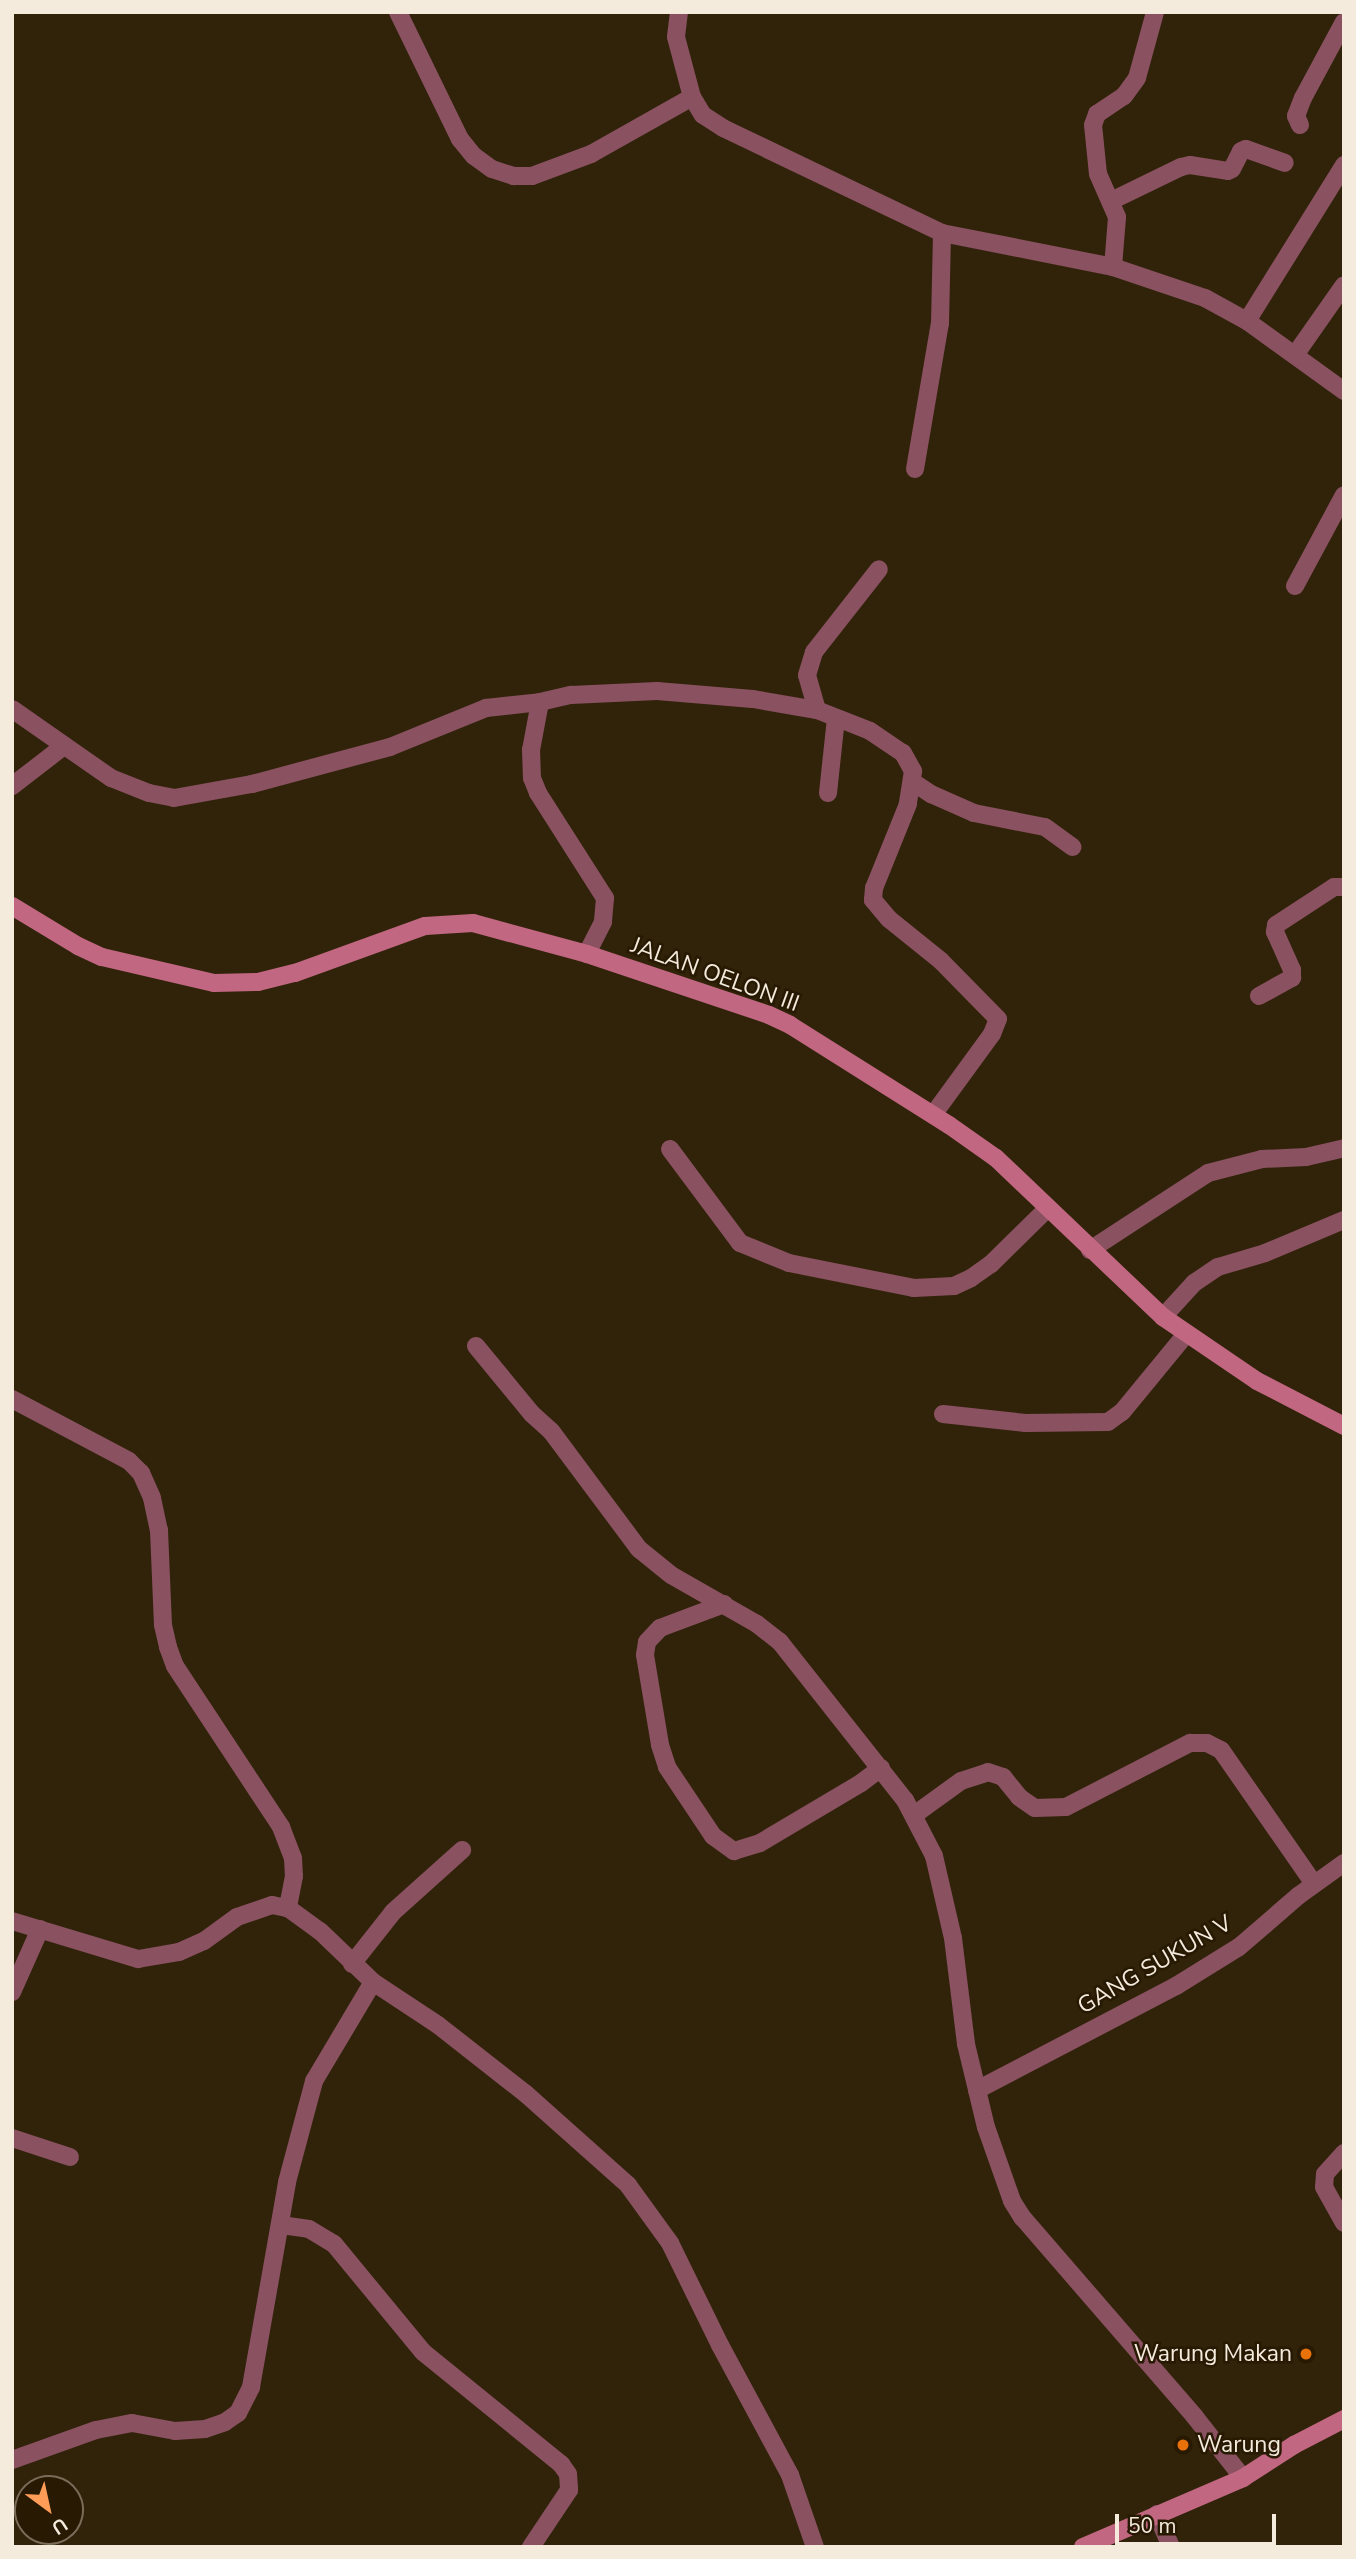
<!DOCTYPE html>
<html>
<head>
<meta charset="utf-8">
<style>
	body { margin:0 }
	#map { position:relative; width:1356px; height:2559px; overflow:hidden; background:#31230a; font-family:"Nunito Sans",sans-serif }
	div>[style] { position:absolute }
	.street>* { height:18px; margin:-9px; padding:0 9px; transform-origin:9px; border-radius:9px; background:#8a5161 }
	.secondary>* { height:18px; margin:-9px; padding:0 9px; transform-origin:9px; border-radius:9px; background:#c26782 }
	.dots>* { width:19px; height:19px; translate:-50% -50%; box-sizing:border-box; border:4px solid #271902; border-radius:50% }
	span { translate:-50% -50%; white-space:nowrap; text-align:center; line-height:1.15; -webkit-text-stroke:5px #271902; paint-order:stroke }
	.street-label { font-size:23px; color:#f4ebdd }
	.poi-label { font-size:23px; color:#f4ebdd }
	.right { translate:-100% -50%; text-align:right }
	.left { translate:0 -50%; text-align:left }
	.frame { position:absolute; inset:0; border:14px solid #f4ebdd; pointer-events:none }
	.north { position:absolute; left:14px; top:2475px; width:70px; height:70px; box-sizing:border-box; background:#271902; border:2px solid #796d5a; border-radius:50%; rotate:147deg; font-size:19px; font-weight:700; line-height:28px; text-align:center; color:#f4ebdd }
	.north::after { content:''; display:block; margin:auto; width:24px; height:32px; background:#fe9c58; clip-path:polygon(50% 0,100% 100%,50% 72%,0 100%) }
	.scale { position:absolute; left:1115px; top:2514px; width:161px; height:32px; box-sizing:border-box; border:4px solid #f4ebdd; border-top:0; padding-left:9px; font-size:21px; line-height:24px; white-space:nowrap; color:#f4ebdd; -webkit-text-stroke:5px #271902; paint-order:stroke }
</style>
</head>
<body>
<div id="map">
	<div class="street">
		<i style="left:398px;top:12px;width:141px;rotate:64deg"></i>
		<i style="left:460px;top:139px;width:22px;rotate:51deg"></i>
		<i style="left:474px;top:156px;width:22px;rotate:36deg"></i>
		<i style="left:492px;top:169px;width:23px;rotate:18deg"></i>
		<i style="left:514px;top:176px;width:18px"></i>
		<i style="left:532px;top:176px;width:63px;rotate:-20.4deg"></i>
		<i style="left:591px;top:154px;width:116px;rotate:-29.4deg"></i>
		<i style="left:679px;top:12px;width:25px;rotate:97deg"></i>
		<i style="left:676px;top:37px;width:62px;rotate:75.1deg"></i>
		<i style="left:692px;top:97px;width:21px;rotate:59deg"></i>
		<i style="left:703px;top:115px;width:24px;rotate:33deg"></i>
		<i style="left:723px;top:128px;width:243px;rotate:25.6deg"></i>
		<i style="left:942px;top:233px;width:174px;rotate:11.2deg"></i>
		<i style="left:1113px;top:267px;width:97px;rotate:18.6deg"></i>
		<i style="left:1205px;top:298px;width:48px;rotate:28.7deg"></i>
		<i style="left:1247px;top:321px;width:120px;rotate:35.8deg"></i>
		<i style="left:1300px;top:125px;width:10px;rotate:-114deg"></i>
		<i style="left:1296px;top:116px;width:19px;rotate:-69deg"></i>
		<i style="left:1303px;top:98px;width:86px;rotate:-61.7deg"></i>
		<i style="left:1111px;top:201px;width:78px;rotate:-25.9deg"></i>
		<i style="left:1181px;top:167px;width:9px;rotate:-13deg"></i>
		<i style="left:1190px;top:165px;width:38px;rotate:9deg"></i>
		<i style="left:1228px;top:171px;width:4px;rotate:-27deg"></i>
		<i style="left:1232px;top:169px;width:20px;rotate:-63deg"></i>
		<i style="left:1241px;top:151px;width:5px;rotate:-22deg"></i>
		<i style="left:1246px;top:149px;width:41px;rotate:19.7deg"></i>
		<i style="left:1113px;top:267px;width:50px;rotate:-85.4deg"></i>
		<i style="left:1117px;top:217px;width:47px;rotate:-113.8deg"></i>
		<i style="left:1098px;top:174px;width:49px;rotate:-95.8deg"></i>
		<i style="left:1093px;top:125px;width:12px;rotate:-70deg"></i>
		<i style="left:1097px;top:114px;width:32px;rotate:-34deg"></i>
		<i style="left:1124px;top:96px;width:22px;rotate:-54deg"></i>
		<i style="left:1137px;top:78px;width:68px;rotate:-74.7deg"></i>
		<i style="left:1247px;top:321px;width:184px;rotate:-58.1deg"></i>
		<i style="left:1295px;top:355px;width:85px;rotate:-55deg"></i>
		<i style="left:915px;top:469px;width:148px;rotate:-80.3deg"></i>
		<i style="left:940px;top:323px;width:90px;rotate:-88.7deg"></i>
		<i style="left:1295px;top:586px;width:103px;rotate:-61.7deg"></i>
		<i style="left:540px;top:702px;width:49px;rotate:100.6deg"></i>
		<i style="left:531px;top:750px;width:28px;rotate:88deg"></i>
		<i style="left:532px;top:778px;width:16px;rotate:68deg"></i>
		<i style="left:538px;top:793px;width:125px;rotate:57.5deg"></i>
		<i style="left:605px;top:898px;width:24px;rotate:95deg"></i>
		<i style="left:603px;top:922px;width:36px;rotate:117deg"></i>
		<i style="left:12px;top:709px;width:121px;rotate:34.9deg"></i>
		<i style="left:111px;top:778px;width:41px;rotate:21.5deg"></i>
		<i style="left:149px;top:793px;width:25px;rotate:11deg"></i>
		<i style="left:174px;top:798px;width:79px;rotate:-10.2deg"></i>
		<i style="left:252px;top:784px;width:143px;rotate:-15deg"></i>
		<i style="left:390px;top:747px;width:104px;rotate:-22.1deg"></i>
		<i style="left:486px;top:708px;width:54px;rotate:-6.3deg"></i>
		<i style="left:540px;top:702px;width:32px;rotate:-13deg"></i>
		<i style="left:571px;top:695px;width:86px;rotate:-2.7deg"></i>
		<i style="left:657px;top:691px;width:96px;rotate:4.8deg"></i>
		<i style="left:753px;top:699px;width:65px;rotate:9.8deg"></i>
		<i style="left:817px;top:710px;width:57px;rotate:21.6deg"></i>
		<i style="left:870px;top:731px;width:40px;rotate:34deg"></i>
		<i style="left:903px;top:753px;width:21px;rotate:61deg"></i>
		<i style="left:913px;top:771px;width:33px;rotate:99deg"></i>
		<i style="left:908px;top:804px;width:91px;rotate:112deg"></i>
		<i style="left:874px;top:888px;width:12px;rotate:95deg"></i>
		<i style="left:873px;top:900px;width:25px;rotate:50deg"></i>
		<i style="left:889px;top:919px;width:67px;rotate:38.9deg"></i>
		<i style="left:941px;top:961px;width:81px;rotate:45.5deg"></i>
		<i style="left:998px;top:1019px;width:16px;rotate:112deg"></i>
		<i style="left:992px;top:1034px;width:100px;rotate:126.1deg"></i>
		<i style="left:817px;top:710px;width:36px;rotate:-106deg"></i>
		<i style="left:807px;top:675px;width:24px;rotate:-73deg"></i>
		<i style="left:814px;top:652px;width:105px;rotate:-51.9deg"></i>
		<i style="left:913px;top:782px;width:22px;rotate:34deg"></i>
		<i style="left:931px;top:794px;width:47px;rotate:23.8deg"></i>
		<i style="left:974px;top:813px;width:72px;rotate:11.2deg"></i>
		<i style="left:1045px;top:827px;width:34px;rotate:36deg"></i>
		<i style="left:12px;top:786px;width:66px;rotate:-37.6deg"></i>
		<i style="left:828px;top:793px;width:75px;rotate:-83.9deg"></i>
		<i style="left:1259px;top:996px;width:38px;rotate:-29deg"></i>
		<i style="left:1292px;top:978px;width:8px;rotate:-90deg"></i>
		<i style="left:1292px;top:970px;width:42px;rotate:-114.1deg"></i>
		<i style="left:1275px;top:932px;width:7px;rotate:-82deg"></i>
		<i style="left:1276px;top:925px;width:69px;rotate:-33.2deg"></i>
		<i style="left:1334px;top:887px;width:10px"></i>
		<i style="left:670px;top:1149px;width:117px;rotate:53.3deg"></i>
		<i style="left:740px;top:1243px;width:53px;rotate:22.2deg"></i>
		<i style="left:789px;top:1263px;width:127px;rotate:11.3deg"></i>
		<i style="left:914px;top:1288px;width:40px;rotate:-2.9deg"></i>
		<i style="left:954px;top:1286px;width:19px;rotate:-25deg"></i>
		<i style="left:971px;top:1278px;width:24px;rotate:-35deg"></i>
		<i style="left:991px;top:1264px;width:80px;rotate:-44.5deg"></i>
		<i style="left:1090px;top:1250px;width:141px;rotate:-33.1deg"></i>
		<i style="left:1208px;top:1173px;width:56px;rotate:-14.5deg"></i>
		<i style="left:1262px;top:1159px;width:44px;rotate:-2.6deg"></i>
		<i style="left:1306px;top:1157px;width:39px;rotate:-13deg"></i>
		<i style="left:1163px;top:1317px;width:46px;rotate:-47.6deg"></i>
		<i style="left:1194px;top:1283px;width:29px;rotate:-34deg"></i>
		<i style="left:1218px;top:1267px;width:49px;rotate:-16.6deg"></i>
		<i style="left:1265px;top:1253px;width:86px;rotate:-22.7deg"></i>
		<i style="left:476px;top:1346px;width:88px;rotate:50.5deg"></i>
		<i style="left:532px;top:1414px;width:25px;rotate:42deg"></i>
		<i style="left:551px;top:1431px;width:147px;rotate:53.3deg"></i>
		<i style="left:639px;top:1549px;width:41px;rotate:39.1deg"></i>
		<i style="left:671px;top:1575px;width:99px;rotate:29.7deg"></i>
		<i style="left:757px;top:1624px;width:29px;rotate:38deg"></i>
		<i style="left:780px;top:1642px;width:201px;rotate:51.7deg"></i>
		<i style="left:905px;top:1800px;width:63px;rotate:62.6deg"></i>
		<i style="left:934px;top:1856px;width:84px;rotate:77deg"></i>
		<i style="left:953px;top:1938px;width:107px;rotate:83deg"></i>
		<i style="left:966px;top:2044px;width:85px;rotate:76.5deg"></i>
		<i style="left:986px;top:2127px;width:78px;rotate:70.6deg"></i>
		<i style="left:1012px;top:2201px;width:19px;rotate:58deg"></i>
		<i style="left:1022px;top:2217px;width:264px;rotate:49.1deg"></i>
		<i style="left:1195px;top:2417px;width:78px;rotate:51.8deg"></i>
		<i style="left:12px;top:1399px;width:132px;rotate:27.9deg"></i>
		<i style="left:129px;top:1461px;width:17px;rotate:45deg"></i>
		<i style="left:141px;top:1473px;width:27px;rotate:66deg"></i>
		<i style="left:152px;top:1498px;width:33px;rotate:78deg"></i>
		<i style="left:159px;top:1530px;width:95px;rotate:87.6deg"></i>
		<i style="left:163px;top:1625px;width:23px;rotate:77deg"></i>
		<i style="left:168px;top:1647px;width:20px;rotate:70deg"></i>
		<i style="left:175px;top:1666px;width:193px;rotate:56.6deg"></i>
		<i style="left:281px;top:1827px;width:33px;rotate:69deg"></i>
		<i style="left:293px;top:1858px;width:18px;rotate:87deg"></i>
		<i style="left:294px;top:1876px;width:33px;rotate:101deg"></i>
		<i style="left:943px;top:1414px;width:83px;rotate:6.2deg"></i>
		<i style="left:1026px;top:1423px;width:82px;rotate:-0.7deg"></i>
		<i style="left:1108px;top:1422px;width:17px;rotate:-36deg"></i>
		<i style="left:1122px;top:1412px;width:101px;rotate:-50.6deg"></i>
		<i style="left:724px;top:1604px;width:68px;rotate:159.4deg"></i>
		<i style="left:660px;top:1628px;width:19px;rotate:133deg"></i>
		<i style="left:647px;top:1642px;width:13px;rotate:99deg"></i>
		<i style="left:645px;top:1655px;width:91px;rotate:80.5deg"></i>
		<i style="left:660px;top:1745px;width:23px;rotate:72deg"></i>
		<i style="left:667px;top:1767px;width:83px;rotate:56.3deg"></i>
		<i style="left:713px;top:1836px;width:26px;rotate:36deg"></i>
		<i style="left:734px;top:1851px;width:27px;rotate:-17deg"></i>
		<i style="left:760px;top:1843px;width:117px;rotate:-30.7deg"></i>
		<i style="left:861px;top:1783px;width:25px;rotate:-37deg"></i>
		<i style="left:914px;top:1815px;width:58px;rotate:-35.9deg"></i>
		<i style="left:961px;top:1781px;width:28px;rotate:-18deg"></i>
		<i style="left:988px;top:1772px;width:16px;rotate:18deg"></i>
		<i style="left:1003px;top:1777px;width:26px;rotate:51deg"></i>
		<i style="left:1019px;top:1797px;width:19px;rotate:35deg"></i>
		<i style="left:1035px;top:1808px;width:31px;rotate:-2deg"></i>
		<i style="left:1066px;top:1807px;width:140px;rotate:-27.3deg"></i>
		<i style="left:1190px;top:1743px;width:17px"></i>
		<i style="left:1207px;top:1743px;width:16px;rotate:27deg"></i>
		<i style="left:1221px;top:1750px;width:163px;rotate:55.2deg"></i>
		<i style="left:12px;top:1921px;width:132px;rotate:16.8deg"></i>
		<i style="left:138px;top:1959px;width:42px;rotate:-9.7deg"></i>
		<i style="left:179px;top:1952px;width:27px;rotate:-24deg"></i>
		<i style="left:204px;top:1941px;width:41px;rotate:-36deg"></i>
		<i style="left:237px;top:1917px;width:37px;rotate:-19deg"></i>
		<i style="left:272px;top:1905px;width:16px;rotate:11deg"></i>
		<i style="left:288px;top:1908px;width:39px;rotate:36deg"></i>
		<i style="left:320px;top:1931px;width:74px;rotate:43.9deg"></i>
		<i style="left:373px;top:1982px;width:78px;rotate:33.5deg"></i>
		<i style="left:438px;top:2025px;width:112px;rotate:38.1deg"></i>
		<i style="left:526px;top:2094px;width:137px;rotate:41.7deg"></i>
		<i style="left:628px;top:2185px;width:72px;rotate:54.1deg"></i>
		<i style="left:670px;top:2243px;width:114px;rotate:63.9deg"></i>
		<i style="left:720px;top:2345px;width:148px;rotate:61.7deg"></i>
		<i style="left:790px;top:2475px;width:76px;rotate:70.9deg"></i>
		<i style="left:352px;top:1964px;width:66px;rotate:-51.7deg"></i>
		<i style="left:393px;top:1912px;width:93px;rotate:-41.9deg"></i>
		<i style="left:12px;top:1992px;width:69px;rotate:-66deg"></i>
		<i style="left:977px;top:2090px;width:225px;rotate:-27.6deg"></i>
		<i style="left:1176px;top:1986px;width:74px;rotate:-31.8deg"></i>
		<i style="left:1239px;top:1947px;width:78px;rotate:-40.8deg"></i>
		<i style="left:1298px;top:1896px;width:57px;rotate:-35.7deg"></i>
		<i style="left:12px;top:2138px;width:61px;rotate:18.1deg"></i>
		<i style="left:1344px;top:2153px;width:28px;rotate:132deg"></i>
		<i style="left:1325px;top:2174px;width:13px;rotate:94deg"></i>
		<i style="left:1324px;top:2187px;width:41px;rotate:60.9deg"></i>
		<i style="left:281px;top:2225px;width:28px;rotate:8deg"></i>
		<i style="left:309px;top:2229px;width:29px;rotate:31deg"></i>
		<i style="left:334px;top:2244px;width:140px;rotate:50.5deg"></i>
		<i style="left:423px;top:2352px;width:178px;rotate:39.1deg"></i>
		<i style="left:561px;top:2464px;width:12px;rotate:55deg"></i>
		<i style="left:568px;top:2474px;width:16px;rotate:86deg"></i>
		<i style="left:569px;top:2490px;width:69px;rotate:123.7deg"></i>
		<i style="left:12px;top:2460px;width:89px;rotate:-19.7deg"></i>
		<i style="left:96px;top:2430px;width:37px;rotate:-11deg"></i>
		<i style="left:132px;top:2423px;width:44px;rotate:10.5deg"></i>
		<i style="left:175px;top:2431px;width:30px;rotate:-4deg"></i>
		<i style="left:205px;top:2429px;width:21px;rotate:-19deg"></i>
		<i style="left:225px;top:2422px;width:16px;rotate:-35deg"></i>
		<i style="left:238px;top:2413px;width:29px;rotate:-63deg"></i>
		<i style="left:251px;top:2387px;width:208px;rotate:-80deg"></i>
		<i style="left:287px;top:2182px;width:105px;rotate:-75deg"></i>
		<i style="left:314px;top:2081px;width:115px;rotate:-59.2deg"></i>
		<i style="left:1157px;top:2514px;width:36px;rotate:67deg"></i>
	</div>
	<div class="secondary">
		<i style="left:12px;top:906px;width:77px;rotate:31.2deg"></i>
		<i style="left:78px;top:946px;width:26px;rotate:25deg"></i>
		<i style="left:102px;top:957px;width:115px;rotate:13.1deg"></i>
		<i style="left:214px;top:983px;width:44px;rotate:-1.3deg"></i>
		<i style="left:258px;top:982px;width:38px;rotate:-14deg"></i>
		<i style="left:295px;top:973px;width:138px;rotate:-19.9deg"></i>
		<i style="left:425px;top:926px;width:48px;rotate:-3.6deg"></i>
		<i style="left:473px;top:923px;width:118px;rotate:15.2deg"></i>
		<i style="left:587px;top:954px;width:192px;rotate:18.5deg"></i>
		<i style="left:769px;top:1015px;width:23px;rotate:25deg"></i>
		<i style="left:790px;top:1025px;width:188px;rotate:32.2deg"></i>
		<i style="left:949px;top:1125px;width:57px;rotate:35.1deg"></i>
		<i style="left:996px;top:1158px;width:231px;rotate:43.6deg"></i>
		<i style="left:1163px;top:1317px;width:114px;rotate:34.2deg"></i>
		<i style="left:1257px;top:1381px;width:98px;rotate:27.3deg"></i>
		<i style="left:1083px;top:2547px;width:174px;rotate:-23.3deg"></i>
		<i style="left:1243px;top:2478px;width:61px;rotate:-32.9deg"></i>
		<i style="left:1294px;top:2445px;width:56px;rotate:-27.5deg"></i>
	</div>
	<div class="dots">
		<i style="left:1306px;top:2354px;background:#e8710a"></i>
		<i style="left:1183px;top:2445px;background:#e8710a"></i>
	</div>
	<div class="street-label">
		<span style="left:715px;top:975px;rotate:20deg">JALAN OELON III</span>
		<span style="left:1155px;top:1965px;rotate:-30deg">GANG SUKUN V</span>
	</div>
	<div class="poi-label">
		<span class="right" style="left:1292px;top:2354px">Warung Makan</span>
		<span class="left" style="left:1197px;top:2445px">Warung</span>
	</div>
	<div class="frame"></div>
	<div class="north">U</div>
	<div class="scale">50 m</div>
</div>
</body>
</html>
